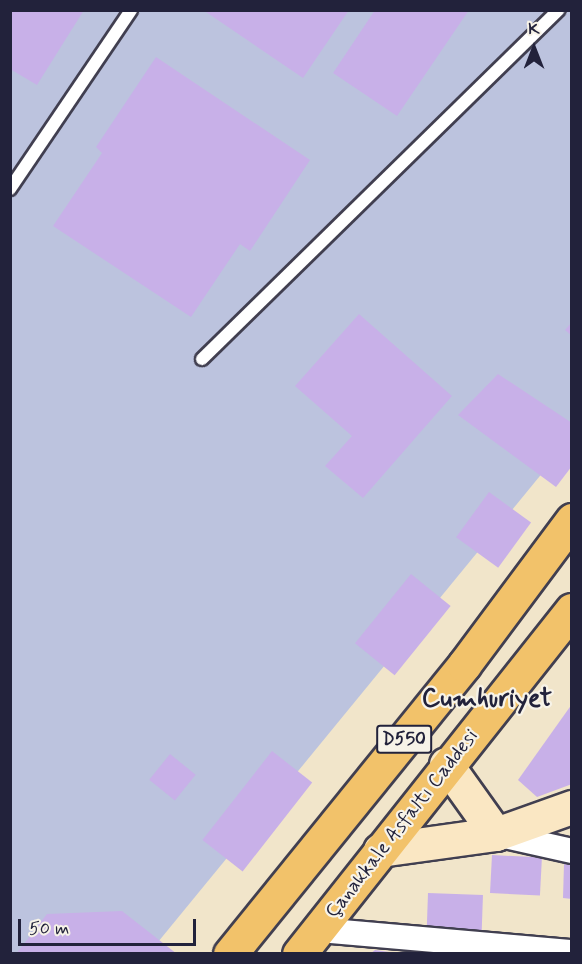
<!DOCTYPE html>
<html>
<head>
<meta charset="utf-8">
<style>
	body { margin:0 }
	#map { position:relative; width:582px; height:964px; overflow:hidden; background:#f1e5ca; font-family:Mynerve,sans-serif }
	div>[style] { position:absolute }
	.industrial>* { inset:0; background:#bcc3de }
	.building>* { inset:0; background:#c8b0e8; transform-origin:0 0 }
	.roads { filter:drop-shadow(2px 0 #413f50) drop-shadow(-2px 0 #413f50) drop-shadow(0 2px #413f50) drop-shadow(0 -2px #413f50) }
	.lane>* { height:12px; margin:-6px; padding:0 6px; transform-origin:6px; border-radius:6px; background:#fff }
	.street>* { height:24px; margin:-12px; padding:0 12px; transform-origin:12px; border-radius:12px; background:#fff }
	.secondary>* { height:33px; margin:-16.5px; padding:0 16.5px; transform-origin:16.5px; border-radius:16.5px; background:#fae7c3 }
	.highway>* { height:33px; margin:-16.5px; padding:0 16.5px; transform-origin:16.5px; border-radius:16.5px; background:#f2c26a }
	span { translate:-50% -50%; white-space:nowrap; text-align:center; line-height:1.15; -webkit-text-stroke:4.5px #f7f3e8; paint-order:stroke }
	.shield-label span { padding:2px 4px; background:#f7f3e8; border:2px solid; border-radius:4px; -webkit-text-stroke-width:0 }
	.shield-label { font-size:18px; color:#22223b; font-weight:700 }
	.street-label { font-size:20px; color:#22223b }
	.district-label { font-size:26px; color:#22223b; font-weight:700 }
	.frame { position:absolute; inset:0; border:12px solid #22223b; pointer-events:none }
	.north { position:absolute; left:504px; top:18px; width:60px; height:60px; -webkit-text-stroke:4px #f7f3e8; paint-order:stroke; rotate:0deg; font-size:16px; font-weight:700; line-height:24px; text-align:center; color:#22223b }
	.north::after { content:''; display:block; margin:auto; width:21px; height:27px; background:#22223b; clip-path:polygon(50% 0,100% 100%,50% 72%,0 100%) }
	.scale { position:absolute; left:18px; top:919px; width:178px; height:27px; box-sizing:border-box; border:3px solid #22223b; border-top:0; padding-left:8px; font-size:18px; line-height:21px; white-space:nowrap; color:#22223b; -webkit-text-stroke:4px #f7f3e8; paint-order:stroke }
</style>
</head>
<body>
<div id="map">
	<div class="industrial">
		<i style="clip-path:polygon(10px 11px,571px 11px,571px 438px,149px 953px,11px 953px)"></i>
	</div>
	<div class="building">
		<i style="clip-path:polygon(10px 10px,84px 10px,37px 85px,10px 69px)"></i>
		<i style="clip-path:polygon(203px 10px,349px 10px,303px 78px)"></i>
		<i style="clip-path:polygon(375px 10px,469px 10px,397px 116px,333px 73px)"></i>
		<i style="clip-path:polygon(156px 57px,310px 160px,250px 251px,240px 244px,191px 317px,53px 226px,102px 153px,96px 147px)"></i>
		<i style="clip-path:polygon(359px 314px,452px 396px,363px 498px,325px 466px,352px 436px,295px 386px)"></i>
		<i style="clip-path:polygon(572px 322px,572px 336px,565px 330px)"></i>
		<i style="clip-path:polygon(498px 374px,572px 423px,572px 466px,556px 487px,458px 415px)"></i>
		<i style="left:489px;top:492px;width:52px;height:56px;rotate:36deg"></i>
		<i style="left:411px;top:574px;width:51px;height:89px;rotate:39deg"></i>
		<i style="clip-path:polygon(572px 704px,572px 784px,537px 797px,518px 780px)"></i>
		<i style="left:272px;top:751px;width:51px;height:113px;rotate:38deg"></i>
		<i style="left:170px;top:754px;width:33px;height:33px;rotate:39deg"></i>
		<i style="left:492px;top:855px;width:50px;height:38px;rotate:3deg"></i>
		<i style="clip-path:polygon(564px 864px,572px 865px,572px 899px,563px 898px)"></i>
		<i style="left:428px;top:893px;width:55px;height:36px;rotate:2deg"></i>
		<i style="clip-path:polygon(122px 911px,177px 954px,16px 954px,47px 914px)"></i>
		<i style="clip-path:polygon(375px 950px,389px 952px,389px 954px,370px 954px)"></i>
	</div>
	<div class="roads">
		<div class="lane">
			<i style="left:10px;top:189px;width:216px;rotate:-55.9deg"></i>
			<i style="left:202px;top:359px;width:499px;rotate:-44.4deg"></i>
		</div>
		<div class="street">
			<i style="left:496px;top:834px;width:78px;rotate:12.6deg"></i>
			<i style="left:320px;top:930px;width:253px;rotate:5deg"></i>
		</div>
		<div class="secondary">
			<i style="left:446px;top:764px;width:86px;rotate:54.5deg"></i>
			<i style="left:496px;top:834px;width:81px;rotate:-19.6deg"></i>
			<i style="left:380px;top:850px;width:117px;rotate:-7.9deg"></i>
		</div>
		<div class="highway">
			<i style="left:230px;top:954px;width:372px;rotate:-51deg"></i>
			<i style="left:464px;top:665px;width:181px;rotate:-53.3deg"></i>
			<i style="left:299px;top:954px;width:439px;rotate:-51.6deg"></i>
		</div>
	</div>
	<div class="shield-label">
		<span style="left:404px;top:739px">D550</span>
	</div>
	<div class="street-label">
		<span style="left:402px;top:824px;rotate:-52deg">Çanakkale Asfaltı Caddesi</span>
	</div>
	<div class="district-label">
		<span style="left:487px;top:700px">Cumhuriyet</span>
	</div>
	<div class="frame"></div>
	<div class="north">K</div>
	<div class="scale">50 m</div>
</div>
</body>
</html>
